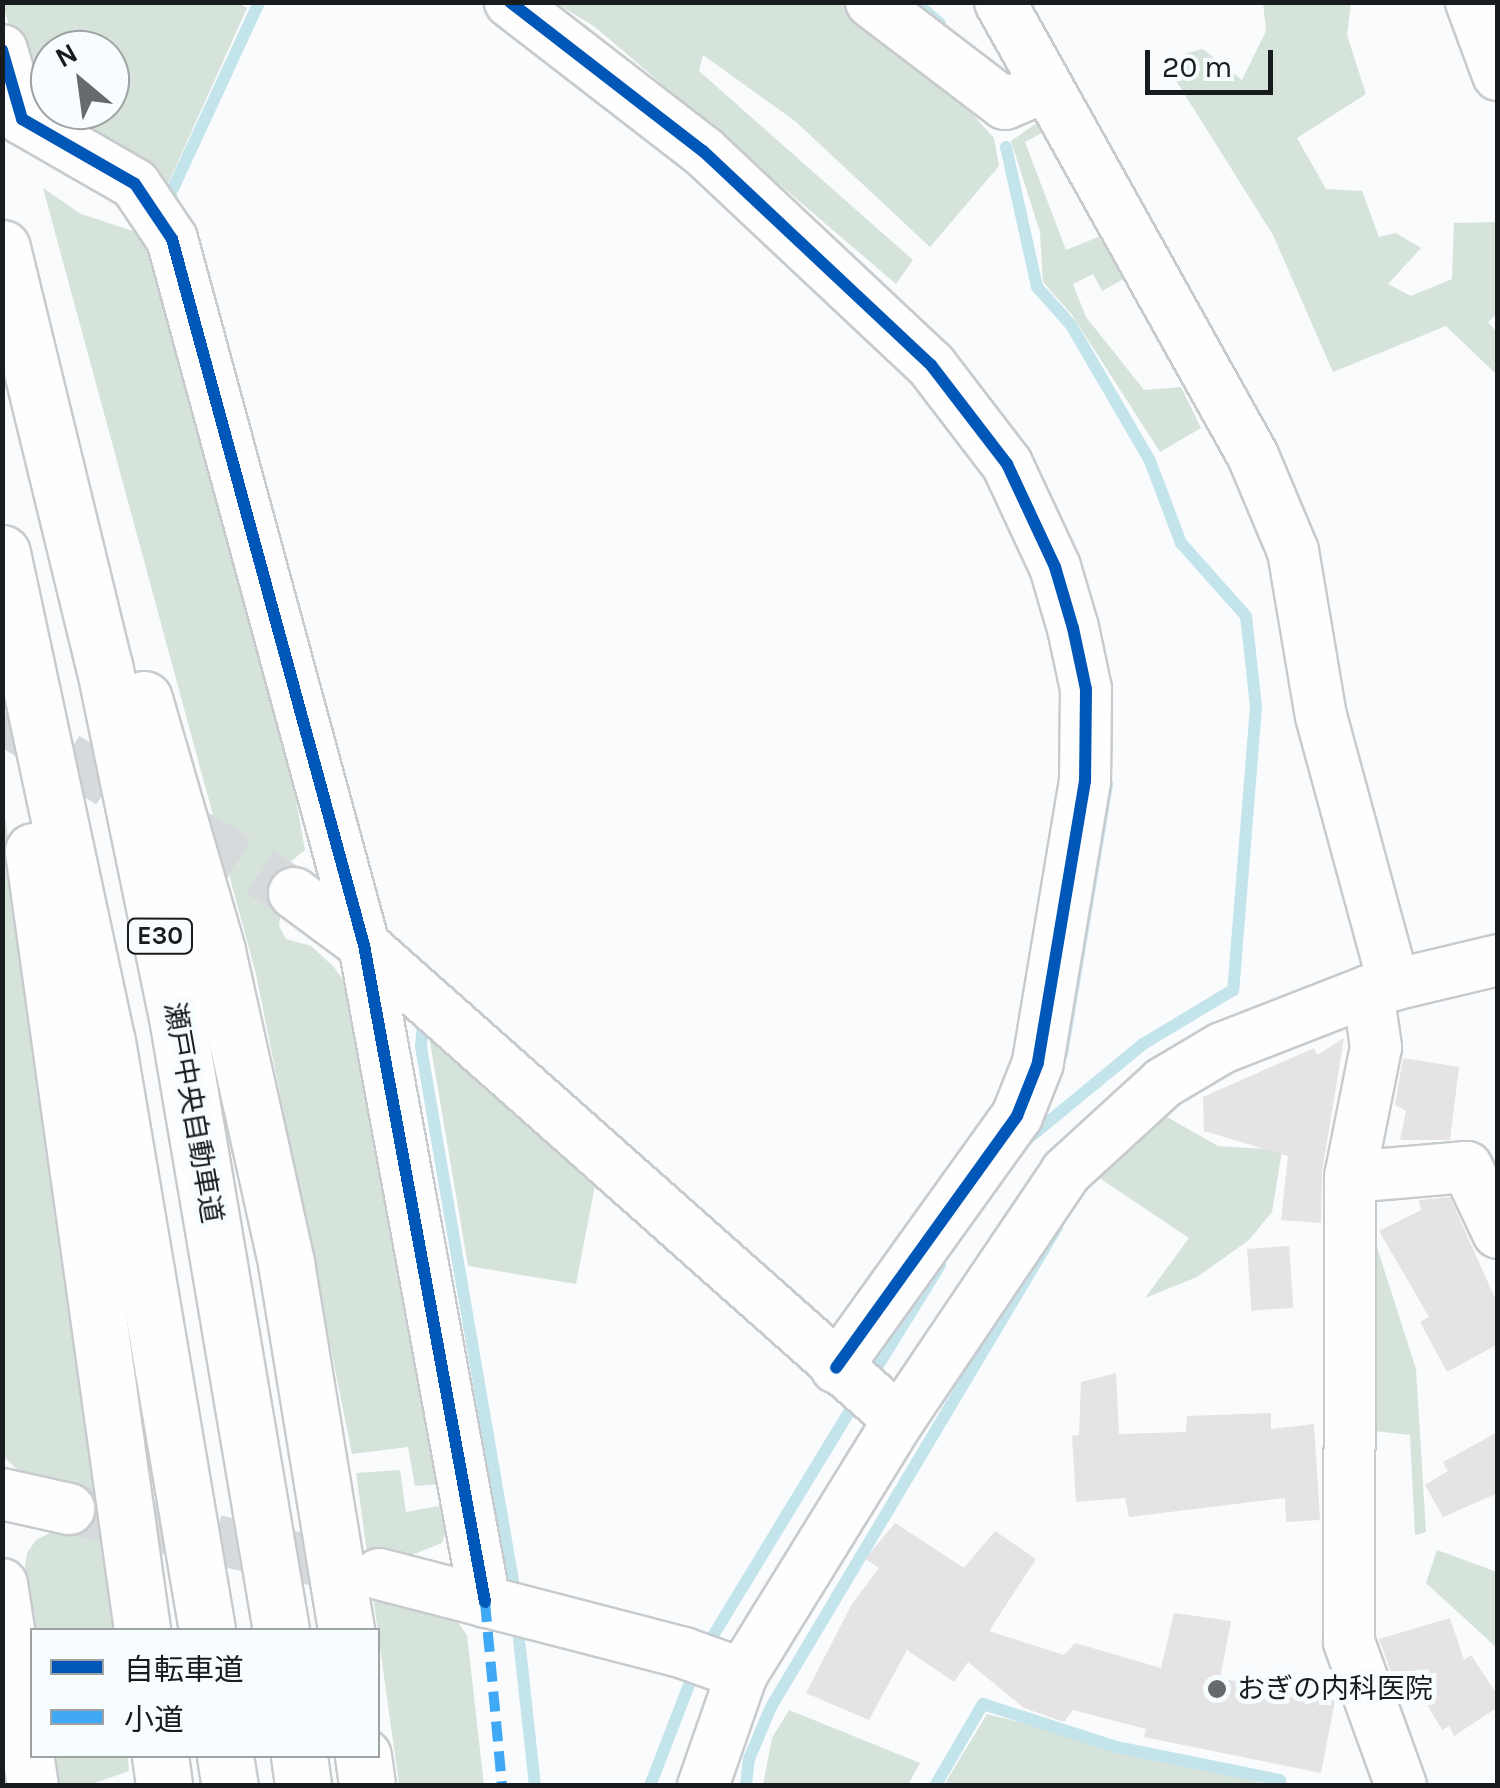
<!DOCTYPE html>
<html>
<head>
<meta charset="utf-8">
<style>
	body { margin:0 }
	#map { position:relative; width:1500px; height:1788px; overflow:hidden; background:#f9fbfd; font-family:Karla,"Noto Sans JP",sans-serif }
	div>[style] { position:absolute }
	.green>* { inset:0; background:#d5e3db }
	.stream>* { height:12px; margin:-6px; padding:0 6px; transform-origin:6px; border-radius:6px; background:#c4e4ec }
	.building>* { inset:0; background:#e5e3e3; transform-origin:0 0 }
	.minor-tunnel>* { height:50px; margin-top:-25px; transform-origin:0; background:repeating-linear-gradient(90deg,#d7dadc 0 50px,transparent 0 75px) }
	.roads { filter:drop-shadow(2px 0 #c8cbcd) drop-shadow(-2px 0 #c8cbcd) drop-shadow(0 2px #c8cbcd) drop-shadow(0 -2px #c8cbcd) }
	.minor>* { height:50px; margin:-25px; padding:0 25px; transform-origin:25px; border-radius:25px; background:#fefeff }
	.highway>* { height:55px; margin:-27.5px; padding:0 27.5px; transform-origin:27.5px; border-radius:27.5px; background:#fefeff }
	.quiet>* { height:10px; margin-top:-5px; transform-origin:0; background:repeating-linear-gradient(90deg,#3fa9f5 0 20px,transparent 0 30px) }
	.cycleway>* { height:12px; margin:-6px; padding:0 6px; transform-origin:6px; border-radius:6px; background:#0057b8 }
	.dots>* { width:28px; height:28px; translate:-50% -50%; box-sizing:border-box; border:5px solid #f7fcff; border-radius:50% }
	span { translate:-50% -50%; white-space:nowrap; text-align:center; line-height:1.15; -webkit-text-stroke:10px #f7fcff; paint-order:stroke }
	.shield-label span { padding:2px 8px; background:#f7fcff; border:2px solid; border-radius:8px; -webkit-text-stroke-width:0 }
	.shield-label { font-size:25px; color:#181c1f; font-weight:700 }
	.street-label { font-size:28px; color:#181c1f }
	.poi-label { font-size:28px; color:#181c1f }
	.left { translate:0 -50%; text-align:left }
	.frame { position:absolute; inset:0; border:5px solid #181c1f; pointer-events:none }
	.legend { position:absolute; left:30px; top:1628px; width:350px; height:130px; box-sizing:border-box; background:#f7fcff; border:2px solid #9ea2a5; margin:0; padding:12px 18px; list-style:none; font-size:30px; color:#181c1f }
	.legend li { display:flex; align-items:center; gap:20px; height:50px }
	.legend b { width:50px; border:2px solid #9ea2a5 }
	.north { position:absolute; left:30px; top:30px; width:100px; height:100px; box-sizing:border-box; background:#f7fcff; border:2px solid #9ea2a5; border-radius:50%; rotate:331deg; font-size:28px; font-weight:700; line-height:40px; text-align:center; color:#181c1f }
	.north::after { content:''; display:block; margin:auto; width:35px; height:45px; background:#676a6d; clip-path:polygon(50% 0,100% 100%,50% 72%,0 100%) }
	.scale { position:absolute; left:1145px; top:50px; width:128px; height:45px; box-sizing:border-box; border:5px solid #181c1f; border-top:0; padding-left:12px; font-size:30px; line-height:35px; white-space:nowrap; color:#181c1f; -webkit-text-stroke:8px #f7fcff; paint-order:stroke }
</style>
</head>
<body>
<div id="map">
	<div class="green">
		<i style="clip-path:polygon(evenodd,237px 2px,247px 8px,163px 195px,31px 99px,3px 5px,237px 2px,50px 50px,110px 50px,110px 110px,50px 110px,50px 50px)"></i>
		<i style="clip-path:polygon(556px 3px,851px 3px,967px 108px,994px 138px,999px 166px,930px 247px,795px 121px,703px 55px,699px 71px,913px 260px,896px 284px,595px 27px)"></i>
		<i style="clip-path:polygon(1263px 3px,1351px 3px,1347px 35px,1366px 94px,1297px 138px,1326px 189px,1362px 191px,1379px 237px,1396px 233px,1421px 248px,1388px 284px,1411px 296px,1452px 279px,1454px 223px,1497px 222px,1497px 314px,1488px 322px,1497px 333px,1497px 375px,1446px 326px,1333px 372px,1273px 235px,1175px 79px,1187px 53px,1203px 49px,1242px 80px,1266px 31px)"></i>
		<i style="clip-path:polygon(1038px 122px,1044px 132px,1025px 142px,1066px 250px,1098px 237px,1127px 277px,1102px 291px,1093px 274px,1073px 284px,1086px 317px,1144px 390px,1181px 387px,1201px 428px,1160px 452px,1072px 315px,1043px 282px,1040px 232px,1011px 141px)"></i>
		<i style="clip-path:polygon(43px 188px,81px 214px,142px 234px,154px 244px,291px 772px,305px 850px,289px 863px,279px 926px,286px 939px,311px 946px,334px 967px,353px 995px,453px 1483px,415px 1486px,408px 1447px,352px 1454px,256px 974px)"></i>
		<i style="clip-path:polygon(2px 794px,53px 1162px,118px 1630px,32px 1630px,23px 1581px,27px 1553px,36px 1540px,68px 1524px,62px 1479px,28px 1480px,3px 1456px)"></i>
		<i style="clip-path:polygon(429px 1036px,595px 1186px,576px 1284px,468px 1266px)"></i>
		<i style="clip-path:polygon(1167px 1117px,1218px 1146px,1282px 1150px,1272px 1212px,1249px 1240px,1197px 1277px,1145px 1298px,1189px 1238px,1095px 1175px)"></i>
		<i style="clip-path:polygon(1374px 1238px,1416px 1369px,1426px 1532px,1415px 1535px,1410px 1435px,1365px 1430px)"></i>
		<i style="clip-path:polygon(400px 1470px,406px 1512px,455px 1503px,442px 1543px,409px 1556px,467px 1635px,484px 1785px,399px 1785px,356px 1473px)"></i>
		<i style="clip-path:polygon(1437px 1550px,1497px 1572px,1497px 1648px,1426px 1583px)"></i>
		<i style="clip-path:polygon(789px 1710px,920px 1763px,908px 1785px,763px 1785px,772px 1738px)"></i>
		<i style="clip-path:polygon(987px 1714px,1269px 1785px,944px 1785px)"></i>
		<i style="clip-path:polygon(44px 1756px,135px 1756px,128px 1758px,129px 1771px,86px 1786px,48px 1785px)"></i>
	</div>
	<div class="stream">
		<i style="left:915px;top:2px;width:33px;rotate:41deg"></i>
		<i style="left:1006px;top:147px;width:143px;rotate:77.5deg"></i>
		<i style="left:1037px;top:287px;width:51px;rotate:48.2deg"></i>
		<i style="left:1071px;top:325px;width:157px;rotate:59.8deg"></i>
		<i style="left:1150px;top:461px;width:88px;rotate:69.3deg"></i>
		<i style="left:1181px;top:543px;width:98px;rotate:48.3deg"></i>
		<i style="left:1246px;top:616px;width:92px;rotate:83.7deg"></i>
		<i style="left:1256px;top:707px;width:284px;rotate:94.6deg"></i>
		<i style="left:1233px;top:990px;width:105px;rotate:149deg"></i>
		<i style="left:1143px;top:1044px;width:154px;rotate:140.5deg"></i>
		<i style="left:176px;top:208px;width:14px;rotate:-115deg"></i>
		<i style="left:170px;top:195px;width:213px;rotate:-65.2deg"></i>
		<i style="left:423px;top:1024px;width:23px;rotate:95deg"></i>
		<i style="left:421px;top:1047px;width:542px;rotate:80.22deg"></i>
		<i style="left:1062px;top:1054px;width:274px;rotate:-80.5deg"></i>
		<i style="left:869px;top:1380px;width:135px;rotate:-58.3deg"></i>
		<i style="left:519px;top:1639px;width:148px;rotate:83.8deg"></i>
		<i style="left:705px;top:1649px;width:295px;rotate:-58.7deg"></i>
		<i style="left:650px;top:1786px;width:128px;rotate:-68.9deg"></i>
		<i style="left:746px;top:1786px;width:27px;rotate:-84deg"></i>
		<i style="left:749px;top:1759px;width:56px;rotate:-67.1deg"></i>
		<i style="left:771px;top:1707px;width:559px;rotate:-59.21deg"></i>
		<i style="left:935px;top:1786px;width:95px;rotate:-59.7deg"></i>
		<i style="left:983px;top:1704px;width:140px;rotate:17.9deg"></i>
		<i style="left:1116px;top:1747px;width:167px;rotate:11.4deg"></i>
		<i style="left:1280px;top:1780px;width:6px;rotate:90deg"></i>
	</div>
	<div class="building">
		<i style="clip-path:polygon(1344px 1038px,1322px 1172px,1321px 1223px,1281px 1220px,1288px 1156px,1204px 1131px,1203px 1097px,1314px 1048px,1317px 1055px)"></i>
		<i style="clip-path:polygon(1403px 1058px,1459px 1067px,1450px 1140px,1400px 1140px,1406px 1111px,1395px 1105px)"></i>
		<i style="clip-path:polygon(1450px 1197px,1498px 1305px,1498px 1344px,1447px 1372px,1420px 1322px,1429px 1317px,1379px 1231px,1421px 1210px,1419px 1200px)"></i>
		<i style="left:1289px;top:1246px;width:62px;height:42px;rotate:86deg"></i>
		<i style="clip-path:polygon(1116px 1373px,1119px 1434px,1186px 1432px,1187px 1416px,1271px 1413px,1271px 1429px,1314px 1424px,1320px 1520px,1286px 1522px,1285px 1498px,1129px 1517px,1125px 1498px,1076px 1502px,1072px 1436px,1079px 1435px,1081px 1382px)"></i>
		<i style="clip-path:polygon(1498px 1432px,1498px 1493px,1443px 1517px,1425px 1485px,1448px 1471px,1443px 1462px)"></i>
		<i style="clip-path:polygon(895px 1523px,964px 1568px,995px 1531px,1036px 1559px,989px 1631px,1064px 1655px,1075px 1643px,1161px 1668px,1174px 1613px,1231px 1621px,1220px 1678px,1335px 1701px,1321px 1773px,1144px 1737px,1146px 1729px,1073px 1710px,1064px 1722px,1024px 1708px,968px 1662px,954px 1682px,907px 1650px,869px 1720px,806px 1693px,852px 1604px,879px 1568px,865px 1559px)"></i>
		<i style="clip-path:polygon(1450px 1618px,1464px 1660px,1471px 1655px,1498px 1696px,1498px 1707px,1454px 1736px,1449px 1726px,1442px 1730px,1416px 1686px,1397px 1689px,1379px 1639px)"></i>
	</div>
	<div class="minor-tunnel">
		<i style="left:2px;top:719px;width:340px;rotate:30.8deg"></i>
		<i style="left:69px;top:1509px;width:312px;rotate:11.9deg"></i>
	</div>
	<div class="roads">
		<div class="minor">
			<i style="left:510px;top:2px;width:244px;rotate:37.7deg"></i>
			<i style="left:703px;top:151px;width:313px;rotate:43.2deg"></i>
			<i style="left:931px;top:365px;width:125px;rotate:52.5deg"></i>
			<i style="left:1007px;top:464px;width:114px;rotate:65deg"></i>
			<i style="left:1055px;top:567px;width:64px;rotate:73.6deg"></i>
			<i style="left:1073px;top:628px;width:62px;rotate:78deg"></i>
			<i style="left:1086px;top:689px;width:92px;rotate:90.6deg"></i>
			<i style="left:1085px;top:781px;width:286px;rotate:99.5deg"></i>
			<i style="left:1038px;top:1063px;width:57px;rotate:111.6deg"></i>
			<i style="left:1017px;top:1116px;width:310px;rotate:125.7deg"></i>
			<i style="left:871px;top:2px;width:168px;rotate:37.3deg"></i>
			<i style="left:1005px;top:104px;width:43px;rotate:-23deg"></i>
			<i style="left:1000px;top:2px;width:520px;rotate:60.87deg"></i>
			<i style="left:1253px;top:456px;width:103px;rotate:67.2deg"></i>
			<i style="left:1293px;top:551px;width:167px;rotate:80.4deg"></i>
			<i style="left:1321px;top:716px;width:279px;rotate:74.8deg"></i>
			<i style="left:1471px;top:2px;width:78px;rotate:69.7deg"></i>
			<i style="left:2px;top:50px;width:72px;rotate:73.8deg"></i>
			<i style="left:22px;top:119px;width:130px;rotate:29.9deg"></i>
			<i style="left:135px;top:184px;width:66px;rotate:56.1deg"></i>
			<i style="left:172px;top:239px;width:732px;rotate:74.79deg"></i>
			<i style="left:364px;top:945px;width:668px;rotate:79.56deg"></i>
			<i style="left:294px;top:893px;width:87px;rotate:36.6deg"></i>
			<i style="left:364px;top:945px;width:715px;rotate:41.6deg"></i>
			<i style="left:1368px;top:991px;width:57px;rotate:81.9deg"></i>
			<i style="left:1376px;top:1047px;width:133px;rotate:101.3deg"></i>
			<i style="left:1350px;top:1177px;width:465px;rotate:90.1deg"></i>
			<i style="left:1349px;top:1642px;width:153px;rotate:70.1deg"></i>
			<i style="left:1350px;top:1177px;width:117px;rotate:-4.9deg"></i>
			<i style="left:1467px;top:1167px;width:73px;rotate:64.8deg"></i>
			<i style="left:2px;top:1494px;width:69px;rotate:12.6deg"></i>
			<i style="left:379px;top:1574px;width:315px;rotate:14.5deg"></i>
			<i style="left:684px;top:1653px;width:62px;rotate:19.9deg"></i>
			<i style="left:2px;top:1584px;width:204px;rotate:81.3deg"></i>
			<i style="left:703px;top:1786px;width:119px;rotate:-70.8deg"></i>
			<i style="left:742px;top:1674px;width:299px;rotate:-58.3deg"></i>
			<i style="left:899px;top:1420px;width:299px;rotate:-56deg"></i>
			<i style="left:1066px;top:1172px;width:132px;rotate:-42.5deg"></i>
			<i style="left:1163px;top:1083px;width:69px;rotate:-30.7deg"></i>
			<i style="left:1222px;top:1048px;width:157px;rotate:-21.3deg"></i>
			<i style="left:1368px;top:991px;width:134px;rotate:-13.4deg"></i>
		</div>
		<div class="highway">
			<i style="left:2px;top:248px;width:429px;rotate:76.3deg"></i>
			<i style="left:104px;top:665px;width:366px;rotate:78.3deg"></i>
			<i style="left:178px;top:1023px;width:616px;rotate:80.37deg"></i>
			<i style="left:2px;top:553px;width:499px;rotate:77.9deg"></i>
			<i style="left:107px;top:1041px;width:597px;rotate:80.36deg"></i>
			<i style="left:144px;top:699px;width:262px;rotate:73.8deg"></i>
			<i style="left:217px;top:951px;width:320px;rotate:77.5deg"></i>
			<i style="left:286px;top:1263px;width:372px;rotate:80.7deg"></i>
			<i style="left:33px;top:851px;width:787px;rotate:82.03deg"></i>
			<i style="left:160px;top:1756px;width:30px;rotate:82deg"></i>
			<i style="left:225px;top:1756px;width:30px;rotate:81deg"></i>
			<i style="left:299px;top:1756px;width:30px;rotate:82deg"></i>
			<i style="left:363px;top:1756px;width:30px;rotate:82deg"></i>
		</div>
	</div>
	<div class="quiet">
		<i style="left:485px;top:1602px;width:185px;rotate:84.7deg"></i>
	</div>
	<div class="cycleway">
		<i style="left:510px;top:2px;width:244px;rotate:37.7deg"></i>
		<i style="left:703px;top:151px;width:313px;rotate:43.2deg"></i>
		<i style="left:931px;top:365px;width:125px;rotate:52.5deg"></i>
		<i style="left:1007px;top:464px;width:114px;rotate:65deg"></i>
		<i style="left:1055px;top:567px;width:64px;rotate:73.6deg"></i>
		<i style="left:1073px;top:628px;width:62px;rotate:78deg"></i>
		<i style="left:1086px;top:689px;width:92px;rotate:90.6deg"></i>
		<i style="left:1085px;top:781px;width:286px;rotate:99.5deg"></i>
		<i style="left:1038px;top:1063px;width:57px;rotate:111.6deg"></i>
		<i style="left:1017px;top:1116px;width:310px;rotate:125.7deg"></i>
		<i style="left:2px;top:50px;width:72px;rotate:73.8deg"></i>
		<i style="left:22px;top:119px;width:130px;rotate:29.9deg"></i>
		<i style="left:135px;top:184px;width:66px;rotate:56.1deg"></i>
		<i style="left:172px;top:239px;width:732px;rotate:74.79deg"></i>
		<i style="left:364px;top:945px;width:668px;rotate:79.56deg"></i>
	</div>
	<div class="dots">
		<i style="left:1217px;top:1689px;background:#676a6d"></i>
	</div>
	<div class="shield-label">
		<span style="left:160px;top:936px">E30</span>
	</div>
	<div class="street-label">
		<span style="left:193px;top:1113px;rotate:80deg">瀬戸中央自動車道</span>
	</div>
	<div class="poi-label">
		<span class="left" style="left:1237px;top:1689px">おぎの内科医院</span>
	</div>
	<div class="frame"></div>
	<ul class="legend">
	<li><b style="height:12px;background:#0057b8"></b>自転車道</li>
	<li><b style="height:12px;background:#3fa9f5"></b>小道</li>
	</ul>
	<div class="north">N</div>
	<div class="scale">20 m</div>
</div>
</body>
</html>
